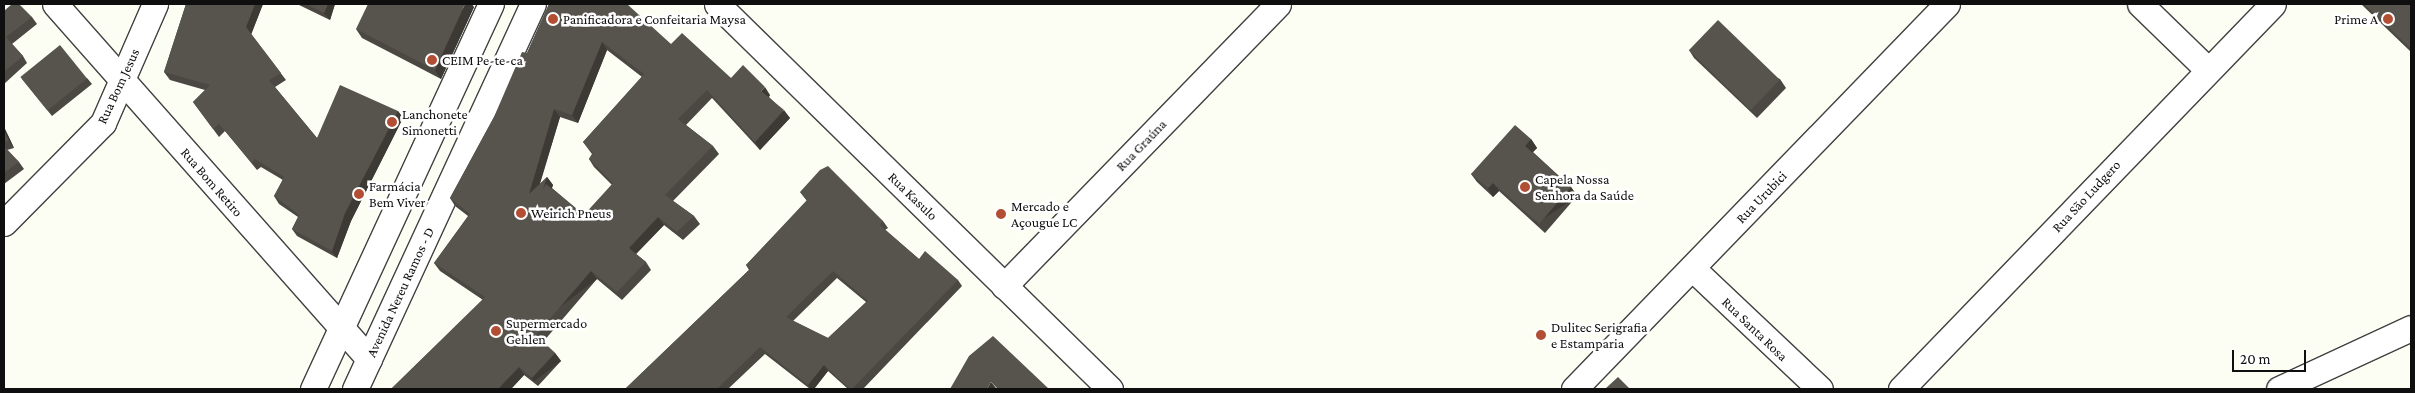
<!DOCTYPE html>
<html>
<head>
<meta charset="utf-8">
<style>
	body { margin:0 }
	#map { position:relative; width:2415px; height:393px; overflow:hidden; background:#fdfef3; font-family:"Crimson Pro",serif }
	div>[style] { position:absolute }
	.roads { filter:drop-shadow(1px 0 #424242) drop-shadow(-1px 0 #424242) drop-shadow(0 1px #424242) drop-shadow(0 -1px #424242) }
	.minor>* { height:25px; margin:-12.5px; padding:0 12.5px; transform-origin:12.5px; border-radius:12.5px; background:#fff }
	.wall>* { inset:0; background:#4b4742 }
	.shaded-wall>* { inset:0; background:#3d3a36; transform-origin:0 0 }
	.building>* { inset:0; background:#57534d; transform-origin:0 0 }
	.dots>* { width:14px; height:14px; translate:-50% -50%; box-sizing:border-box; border:2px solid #fff; border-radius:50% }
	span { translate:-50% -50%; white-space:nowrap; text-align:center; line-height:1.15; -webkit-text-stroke:5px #fff; paint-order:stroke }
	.poi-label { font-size:14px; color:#0f0f0f }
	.left { translate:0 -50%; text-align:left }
	.right { translate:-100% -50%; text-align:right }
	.street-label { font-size:14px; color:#0f0f0f }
	.frame { position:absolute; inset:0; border:5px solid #0f0f0f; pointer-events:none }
	.scale { position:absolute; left:2232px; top:350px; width:74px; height:22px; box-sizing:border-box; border:2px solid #0f0f0f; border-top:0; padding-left:6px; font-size:15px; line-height:18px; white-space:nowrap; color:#0f0f0f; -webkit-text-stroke:4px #fff; paint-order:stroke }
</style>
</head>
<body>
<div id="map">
	<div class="roads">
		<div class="minor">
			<i style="left:55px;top:4px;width:474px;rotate:48.5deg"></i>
			<i style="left:717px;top:4px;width:550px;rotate:44.41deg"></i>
			<i style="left:2140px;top:4px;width:93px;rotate:44.1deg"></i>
			<i style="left:4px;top:223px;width:141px;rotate:-45.3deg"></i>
			<i style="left:103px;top:123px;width:130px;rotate:-66.4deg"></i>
			<i style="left:1692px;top:268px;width:176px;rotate:43.4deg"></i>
			<i style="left:1004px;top:286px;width:393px;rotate:-45.8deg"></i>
			<i style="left:313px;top:389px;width:424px;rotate:-65.2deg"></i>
			<i style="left:355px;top:389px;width:424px;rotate:-65.2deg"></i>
			<i style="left:1574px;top:389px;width:536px;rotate:-45.91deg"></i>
			<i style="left:1901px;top:389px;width:535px;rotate:-45.98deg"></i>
			<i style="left:2279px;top:389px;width:145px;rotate:-24.8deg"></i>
		</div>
	</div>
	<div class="wall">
		<i style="clip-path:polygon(186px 4px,263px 4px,251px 34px,286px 80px,275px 87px,317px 138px,398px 111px,403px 118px,351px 221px,337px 258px,297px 236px,292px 229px,298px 217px,279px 204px,274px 196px,283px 180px,261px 167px,257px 170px,225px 131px,219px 137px,193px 102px,205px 90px,170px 80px,164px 72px)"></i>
		<i style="clip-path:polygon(297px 4px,335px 4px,330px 20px)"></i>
		<i style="clip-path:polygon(evenodd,549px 4px,671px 44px,731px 78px,770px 95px,769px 97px,790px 118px,760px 150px,712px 98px,686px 125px,713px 146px,719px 154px,673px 201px,694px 216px,700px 224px,683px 240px,664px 225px,636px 254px,646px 262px,651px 270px,622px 300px,597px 279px,543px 342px,555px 353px,561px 361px,538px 386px,524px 375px,511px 389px,391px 389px,483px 300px,440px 271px,434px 263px,468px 216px,455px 206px,450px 198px,494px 117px,527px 53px,549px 4px,607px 50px,642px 77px,583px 142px,592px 154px,589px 159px,594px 167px,612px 185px,584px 215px,552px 188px,553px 185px,547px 177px,540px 184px,560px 117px,578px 123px,607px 50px)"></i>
		<i style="clip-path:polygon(2361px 4px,2411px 4px,2411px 52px)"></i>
		<i style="clip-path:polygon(474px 7px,441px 79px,362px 38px,356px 29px)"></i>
		<i style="clip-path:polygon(4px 11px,32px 17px,37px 24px,12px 44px,23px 56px,27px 63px,4px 84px)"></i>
		<i style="clip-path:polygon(1689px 50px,1780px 79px,1786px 88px,1757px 118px,1694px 58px)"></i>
		<i style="clip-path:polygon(87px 78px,92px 84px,52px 116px,22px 79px)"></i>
		<i style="clip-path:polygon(4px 127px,14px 148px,7px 150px,19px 162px,24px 169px,4px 184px)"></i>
		<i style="clip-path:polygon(1531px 139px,1537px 148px,1533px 152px,1571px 187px,1577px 196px,1545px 233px,1499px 191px,1493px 197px,1477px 182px,1471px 174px)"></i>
		<i style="clip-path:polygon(evenodd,800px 192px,883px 221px,888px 228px,885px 230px,919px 259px,958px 280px,962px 286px,863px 389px,848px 389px,828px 371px,814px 389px,810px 389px,765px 354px,728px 389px,625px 389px,749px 270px,746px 265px,807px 201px,800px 192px,837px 278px,866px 302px,828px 338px,793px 321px,837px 278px)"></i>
	</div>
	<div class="shaded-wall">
		<i style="clip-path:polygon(255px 4px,263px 4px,251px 35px,246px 27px)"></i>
		<i style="clip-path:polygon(328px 4px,335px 4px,330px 20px,324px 13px)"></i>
		<i style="clip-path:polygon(465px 4px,472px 4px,474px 7px,441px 79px,435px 70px)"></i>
		<i style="clip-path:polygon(602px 42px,607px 50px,578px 123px,572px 115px)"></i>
		<i style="clip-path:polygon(765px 87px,770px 95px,767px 99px,761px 91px)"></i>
		<i style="clip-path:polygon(554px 109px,560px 117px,534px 202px,529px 194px)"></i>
		<i style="clip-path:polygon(784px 110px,790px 118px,760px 150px,755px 142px)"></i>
		<i style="clip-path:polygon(398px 111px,403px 118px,351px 221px,337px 258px,332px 251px,345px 213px)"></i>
		<i style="clip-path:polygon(4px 127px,14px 148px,9px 141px,4px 130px)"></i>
		<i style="clip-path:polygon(1531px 139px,1537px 148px,1531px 154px,1525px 146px)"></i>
		<i style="clip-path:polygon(547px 177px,553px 185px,548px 197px,543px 189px)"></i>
		<i style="clip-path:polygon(1493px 183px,1499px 191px,1493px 197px,1488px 188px)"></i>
		<i style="left:1571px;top:187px;width:11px;height:49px;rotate:56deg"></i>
		<i style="clip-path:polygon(658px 217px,664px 225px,634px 256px,629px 248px)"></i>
		<i style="left:591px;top:271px;width:10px;height:84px;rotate:53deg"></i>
		<i style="left:555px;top:353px;width:10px;height:34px;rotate:53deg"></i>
		<i style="clip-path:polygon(824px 365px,828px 371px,814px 389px,811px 389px,808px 385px)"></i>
		<i style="clip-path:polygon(519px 367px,524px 375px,511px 389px,498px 389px)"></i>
		<i style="clip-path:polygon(991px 382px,996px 388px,995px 389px,987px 389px)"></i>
	</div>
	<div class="building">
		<i style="clip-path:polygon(12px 4px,19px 4px,32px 17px,6px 37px,23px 56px,4px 72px,4px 11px)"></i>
		<i style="clip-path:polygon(186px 4px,255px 4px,246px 27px,281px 73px,269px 80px,317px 138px,340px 85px,398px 111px,345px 213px,332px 251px,292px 229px,299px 215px,274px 196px,284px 177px,255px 159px,252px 163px,219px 124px,213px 129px,193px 102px,210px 85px,164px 72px)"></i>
		<i style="clip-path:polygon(306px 4px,328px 4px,324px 13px)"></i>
		<i style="clip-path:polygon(368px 4px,465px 4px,435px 70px,356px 29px)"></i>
		<i style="clip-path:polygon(evenodd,549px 4px,627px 4px,671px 44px,682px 33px,731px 78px,743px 65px,765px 87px,761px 91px,784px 110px,755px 142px,707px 90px,678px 119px,713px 146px,665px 195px,694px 216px,677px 232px,658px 217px,629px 248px,646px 262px,617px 292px,591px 271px,536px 335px,555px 353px,532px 378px,519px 367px,498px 389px,391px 389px,485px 297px,434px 263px,470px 214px,450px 198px,494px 117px,522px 52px,527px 53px,549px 4px,602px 42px,644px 74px,583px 142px,593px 153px,589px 159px,613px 183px,584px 215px,546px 184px,543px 189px,547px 177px,529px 194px,554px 109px,572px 115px,602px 42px)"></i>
		<i style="clip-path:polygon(2364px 4px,2411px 4px,2411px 49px)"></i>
		<i style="left:1718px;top:20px;width:86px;height:42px;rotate:44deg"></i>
		<i style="left:60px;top:45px;width:43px;height:51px;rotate:51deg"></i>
		<i style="clip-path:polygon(1515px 125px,1531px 139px,1525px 146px,1571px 187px,1539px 224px,1493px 183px,1488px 188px,1471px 174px)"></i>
		<i style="clip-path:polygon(4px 130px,9px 141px,4px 142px)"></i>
		<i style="clip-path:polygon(4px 146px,19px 162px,4px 173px)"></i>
		<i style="clip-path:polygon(evenodd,828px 166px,883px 221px,880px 225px,919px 259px,925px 251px,958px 280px,852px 389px,850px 389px,824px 365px,808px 385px,760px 347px,717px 389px,625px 389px,750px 269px,746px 265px,807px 200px,800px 192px,820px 170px,828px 166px,833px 271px,868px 301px,828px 338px,786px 317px,833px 271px)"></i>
		<i style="clip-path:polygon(993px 336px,1049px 389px,998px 389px,991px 382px,987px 389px,950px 389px,969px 356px)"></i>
		<i style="clip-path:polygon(1618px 377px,1630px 389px,1605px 389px)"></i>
	</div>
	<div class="dots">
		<i style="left:553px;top:19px;background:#b24e34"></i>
		<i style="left:2388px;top:19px;background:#b24e34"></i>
		<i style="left:432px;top:60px;background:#b24e34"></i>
		<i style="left:392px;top:122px;background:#b24e34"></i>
		<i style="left:1525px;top:187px;background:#b24e34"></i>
		<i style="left:359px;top:194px;background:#b24e34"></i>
		<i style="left:521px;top:213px;background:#b24e34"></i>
		<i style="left:1001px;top:214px;background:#b24e34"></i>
		<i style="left:496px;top:331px;background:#b24e34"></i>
		<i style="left:1541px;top:335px;background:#b24e34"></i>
	</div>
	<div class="poi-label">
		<span class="left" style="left:563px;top:19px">Panificadora e Confeitaria Maysa</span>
		<span class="right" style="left:2378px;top:19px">Prime A</span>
		<span class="left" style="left:442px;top:60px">CEIM Pe-te-ca</span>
		<span class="left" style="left:402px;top:122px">Lanchonete<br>Simonetti</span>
		<span class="left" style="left:1535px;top:187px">Capela Nossa<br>Senhora da Saúde</span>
		<span class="left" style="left:369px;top:194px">Farmácia<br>Bem Viver</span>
		<span class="left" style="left:1011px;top:214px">Mercado e<br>Açougue LC</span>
		<span class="left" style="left:531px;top:213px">Weirich Pneus</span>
		<span class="left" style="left:506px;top:331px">Supermercado<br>Gehlen</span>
		<span class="left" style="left:1551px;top:335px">Dulitec Serigrafia<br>e Estamparia</span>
	</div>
	<div class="street-label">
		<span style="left:118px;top:86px;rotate:-65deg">Rua Bom Jesus</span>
		<span style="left:1141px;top:145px;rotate:-46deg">Rua Graúna</span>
		<span style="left:212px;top:182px;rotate:49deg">Rua Bom Retiro</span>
		<span style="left:913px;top:196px;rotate:44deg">Rua Kasulo</span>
		<span style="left:2086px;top:196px;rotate:-47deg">Rua São Ludgero</span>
		<span style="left:1761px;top:197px;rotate:-46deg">Rua Urubici</span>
		<span style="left:400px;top:292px;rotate:-65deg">Avenida Nereu Ramos - D</span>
		<span style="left:1755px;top:329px;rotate:44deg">Rua Santa Rosa</span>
	</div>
	<div class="frame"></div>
	<div class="scale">20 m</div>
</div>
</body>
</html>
